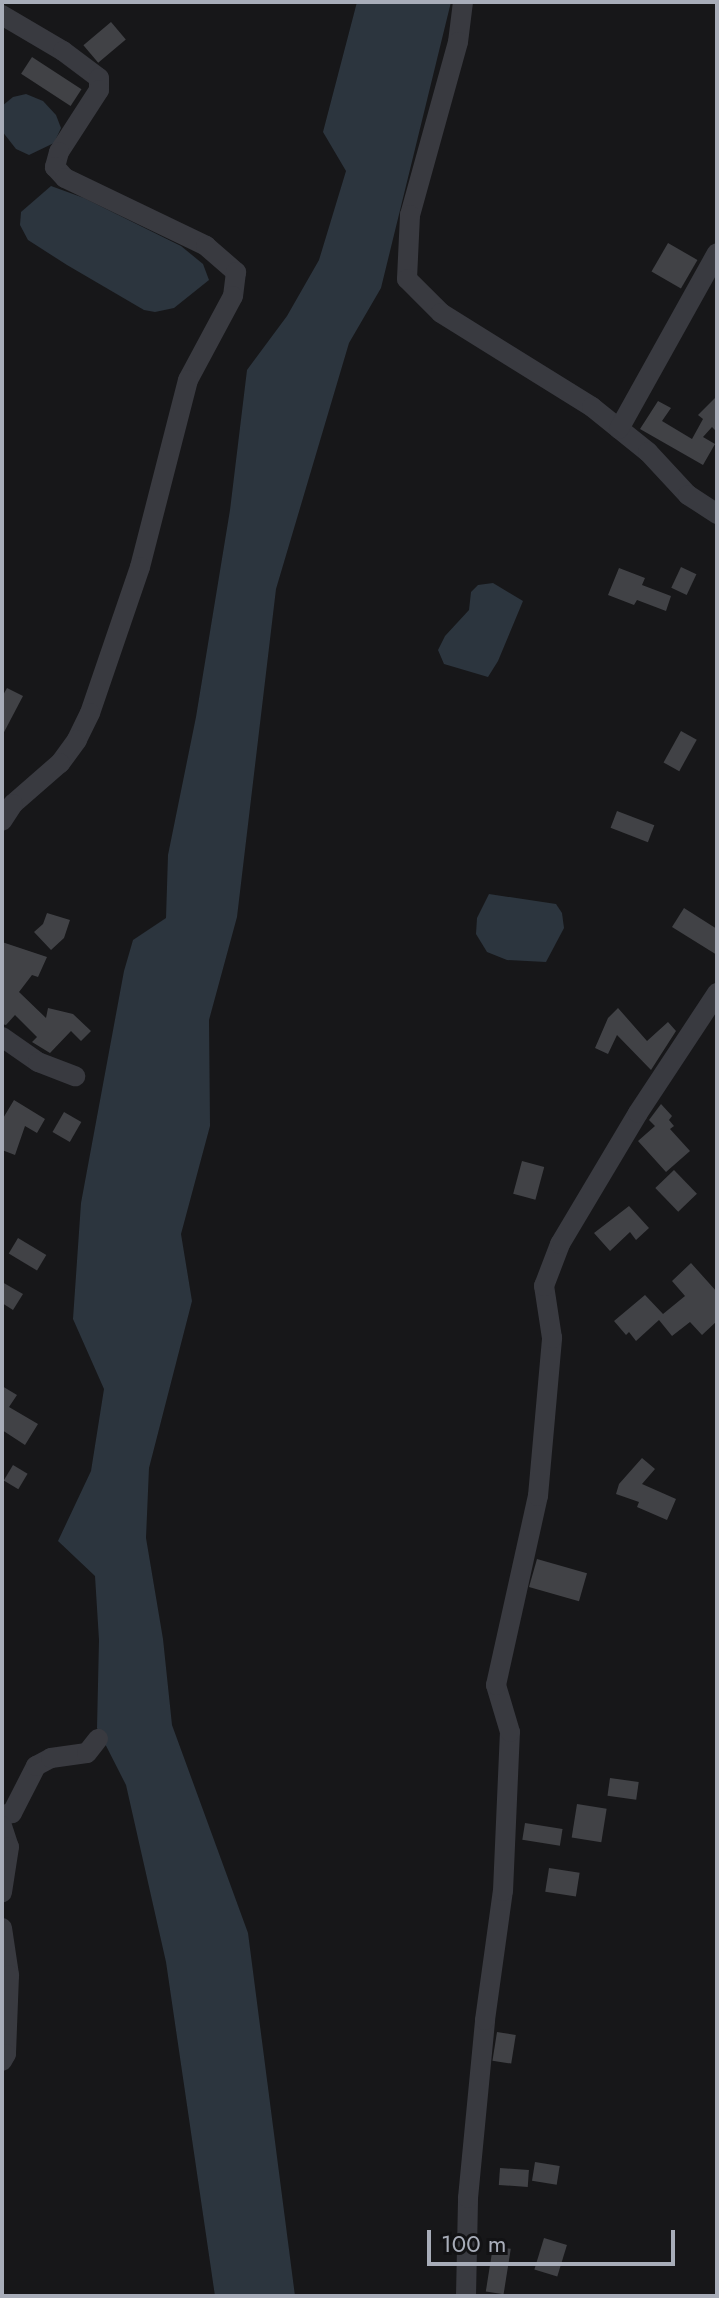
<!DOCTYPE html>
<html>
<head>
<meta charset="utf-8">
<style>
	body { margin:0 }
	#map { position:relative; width:719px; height:2298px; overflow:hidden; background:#171719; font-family:Jost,sans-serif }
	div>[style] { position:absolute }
	.water>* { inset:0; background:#2c353e }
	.building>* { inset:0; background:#414246; transform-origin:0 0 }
	.minor>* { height:20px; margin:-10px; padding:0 10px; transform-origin:10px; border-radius:10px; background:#393a40 }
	span { translate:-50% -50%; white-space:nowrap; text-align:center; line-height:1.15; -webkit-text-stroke:8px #121214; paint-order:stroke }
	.frame { position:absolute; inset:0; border:4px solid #a8adb9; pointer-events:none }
	.scale { position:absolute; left:427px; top:2230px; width:248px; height:36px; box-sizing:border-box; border:4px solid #a8adb9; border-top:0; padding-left:10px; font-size:24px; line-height:28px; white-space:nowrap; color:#a8adb9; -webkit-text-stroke:6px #121214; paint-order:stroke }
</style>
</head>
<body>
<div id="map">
	<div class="water">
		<i style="clip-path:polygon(357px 2px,451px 2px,381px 288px,349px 343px,276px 589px,237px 917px,209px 1020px,210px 1126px,181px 1234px,192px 1301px,149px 1468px,146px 1538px,163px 1639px,172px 1725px,248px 1933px,295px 2296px,215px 2296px,166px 1962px,126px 1785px,97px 1728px,99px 1640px,95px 1576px,58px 1541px,91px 1471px,104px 1389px,73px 1319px,81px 1203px,124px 971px,133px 940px,166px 918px,168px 855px,196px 717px,230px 510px,247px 370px,287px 316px,319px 260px,346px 171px,323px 132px)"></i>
		<i style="clip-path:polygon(26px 94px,43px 101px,56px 115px,61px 128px,54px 143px,29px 155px,16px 149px,2px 131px,2px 106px,13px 97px)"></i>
		<i style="clip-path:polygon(51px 186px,84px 198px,181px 246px,203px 264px,209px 280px,174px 308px,155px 312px,144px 310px,67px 265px,28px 240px,20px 225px,21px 212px)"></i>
		<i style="clip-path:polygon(493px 583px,523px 601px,498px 661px,488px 677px,444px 664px,438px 650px,445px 636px,469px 610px,471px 592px,478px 585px)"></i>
		<i style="clip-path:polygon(489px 894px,556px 904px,562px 913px,564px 928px,546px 962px,507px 960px,487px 952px,476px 934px,477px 918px)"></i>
	</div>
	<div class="building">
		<i style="left:111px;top:22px;width:23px;height:36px;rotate:50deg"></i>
		<i style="left:32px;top:57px;width:59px;height:20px;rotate:33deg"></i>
		<i style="left:668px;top:243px;width:34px;height:33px;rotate:30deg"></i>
		<i style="clip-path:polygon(717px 396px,717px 432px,712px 427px,703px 437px,715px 444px,703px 465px,640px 429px,658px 401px,671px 408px,662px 421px,692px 439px,703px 419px,698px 415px)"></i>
		<i style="left:681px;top:567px;width:17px;height:23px;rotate:25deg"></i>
		<i style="clip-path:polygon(619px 568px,645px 578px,642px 585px,671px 596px,666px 611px,637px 600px,634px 605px,608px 595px)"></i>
		<i style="clip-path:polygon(7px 688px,23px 696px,2px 736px,2px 697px)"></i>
		<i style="left:681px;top:731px;width:18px;height:36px;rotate:29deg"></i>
		<i style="left:617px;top:811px;width:40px;height:18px;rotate:21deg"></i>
		<i style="clip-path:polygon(684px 908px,717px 929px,717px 955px,672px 927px)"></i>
		<i style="clip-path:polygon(47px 913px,70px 920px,64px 938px,51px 950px,34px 932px,43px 924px)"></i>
		<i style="clip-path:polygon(2px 942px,47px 957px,38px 977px,32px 975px,19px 992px,46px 1018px,48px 1008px,73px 1014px,91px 1031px,81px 1041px,71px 1031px,50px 1053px,32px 1042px,37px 1037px,15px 1015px,6px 1025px,2px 1024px)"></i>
		<i style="clip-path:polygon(618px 1008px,647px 1041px,668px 1022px,676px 1031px,651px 1070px,617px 1035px,608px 1054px,595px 1048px,608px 1018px)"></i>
		<i style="clip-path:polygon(14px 1100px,45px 1119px,37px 1133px,25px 1126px,15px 1155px,2px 1150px,2px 1120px)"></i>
		<i style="clip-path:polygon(661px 1104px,672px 1116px,669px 1120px,674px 1126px,670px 1129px,690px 1151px,666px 1172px,638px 1141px,655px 1126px,649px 1120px)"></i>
		<i style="left:64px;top:1112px;width:20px;height:23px;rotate:30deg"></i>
		<i style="left:522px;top:1161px;width:23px;height:34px;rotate:15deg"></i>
		<i style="left:674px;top:1170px;width:33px;height:26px;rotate:46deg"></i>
		<i style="clip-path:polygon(629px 1206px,649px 1228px,636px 1240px,630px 1232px,610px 1251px,594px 1233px)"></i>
		<i style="left:18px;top:1238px;width:33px;height:18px;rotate:31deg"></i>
		<i style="clip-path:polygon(691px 1263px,717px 1292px,717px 1321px,702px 1335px,690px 1322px,672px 1336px,659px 1320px,636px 1341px,629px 1332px,626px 1335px,614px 1321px,645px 1295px,663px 1314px,685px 1296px,672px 1281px)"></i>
		<i style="clip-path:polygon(2px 1282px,23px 1294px,13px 1310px,2px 1303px)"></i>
		<i style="clip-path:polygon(2px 1386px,17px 1395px,9px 1407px,38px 1424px,25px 1445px,2px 1430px)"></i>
		<i style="clip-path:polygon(642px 1458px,655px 1469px,642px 1484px,676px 1499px,667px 1520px,637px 1507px,639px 1502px,616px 1494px,619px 1484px)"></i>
		<i style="left:13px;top:1465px;width:17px;height:18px;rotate:31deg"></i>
		<i style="left:537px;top:1559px;width:52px;height:29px;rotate:16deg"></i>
		<i style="left:610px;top:1778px;width:29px;height:18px;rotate:8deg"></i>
		<i style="left:577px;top:1804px;width:30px;height:34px;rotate:9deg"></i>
		<i style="left:525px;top:1823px;width:38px;height:17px;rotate:9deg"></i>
		<i style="left:549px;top:1868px;width:31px;height:24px;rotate:9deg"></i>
		<i style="left:497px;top:2032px;width:19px;height:29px;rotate:9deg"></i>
		<i style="left:535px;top:2162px;width:25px;height:19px;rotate:9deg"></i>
		<i style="left:500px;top:2168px;width:29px;height:17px;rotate:4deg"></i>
		<i style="left:544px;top:2238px;width:24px;height:33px;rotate:17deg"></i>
		<i style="left:493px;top:2246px;width:18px;height:46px;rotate:9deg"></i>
	</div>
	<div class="minor">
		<i style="left:463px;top:2px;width:40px;rotate:97.1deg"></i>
		<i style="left:458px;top:42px;width:180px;rotate:105.5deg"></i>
		<i style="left:410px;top:215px;width:64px;rotate:92.7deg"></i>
		<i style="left:407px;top:279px;width:48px;rotate:45deg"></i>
		<i style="left:441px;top:313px;width:178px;rotate:31.9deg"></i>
		<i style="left:592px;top:407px;width:72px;rotate:38.8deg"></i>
		<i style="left:648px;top:452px;width:59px;rotate:47.1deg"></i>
		<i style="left:688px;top:495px;width:35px;rotate:33deg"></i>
		<i style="left:2px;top:15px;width:71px;rotate:30.5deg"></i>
		<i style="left:63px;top:51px;width:45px;rotate:36.9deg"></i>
		<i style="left:99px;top:78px;width:12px;rotate:90deg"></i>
		<i style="left:99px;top:90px;width:74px;rotate:122.8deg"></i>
		<i style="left:59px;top:152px;width:16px;rotate:105deg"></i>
		<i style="left:55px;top:167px;width:15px;rotate:48deg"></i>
		<i style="left:65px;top:178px;width:157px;rotate:25.7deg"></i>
		<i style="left:206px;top:246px;width:40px;rotate:41deg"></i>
		<i style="left:236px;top:272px;width:24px;rotate:97deg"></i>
		<i style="left:233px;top:296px;width:95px;rotate:118.2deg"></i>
		<i style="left:188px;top:380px;width:193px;rotate:104.4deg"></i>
		<i style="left:140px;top:567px;width:154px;rotate:108.9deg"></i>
		<i style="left:90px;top:713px;width:30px;rotate:116deg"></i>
		<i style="left:77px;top:740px;width:29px;rotate:126deg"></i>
		<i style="left:60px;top:763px;width:62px;rotate:138.9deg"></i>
		<i style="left:13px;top:804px;width:20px;rotate:123deg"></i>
		<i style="left:619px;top:429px;width:201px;rotate:-60.9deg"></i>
		<i style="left:2px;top:1037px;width:44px;rotate:34.8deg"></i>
		<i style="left:38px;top:1062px;width:40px;rotate:21deg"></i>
		<i style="left:2px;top:1815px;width:10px;rotate:-11deg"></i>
		<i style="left:12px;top:1813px;width:53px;rotate:-62.9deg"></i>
		<i style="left:36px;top:1766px;width:17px;rotate:-28deg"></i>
		<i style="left:51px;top:1758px;width:36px;rotate:-8deg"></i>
		<i style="left:87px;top:1753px;width:18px;rotate:-52deg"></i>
		<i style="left:2px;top:1826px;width:22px;rotate:72deg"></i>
		<i style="left:9px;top:1847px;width:46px;rotate:98.8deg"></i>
		<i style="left:2px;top:1928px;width:48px;rotate:81.5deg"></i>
		<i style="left:9px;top:1975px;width:79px;rotate:92.2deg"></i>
		<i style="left:6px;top:2054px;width:8px;rotate:120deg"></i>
		<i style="left:466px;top:2296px;width:98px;rotate:-88.8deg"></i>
		<i style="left:468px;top:2198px;width:179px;rotate:-84.5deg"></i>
		<i style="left:485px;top:2020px;width:130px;rotate:-82.1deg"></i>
		<i style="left:503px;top:1891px;width:159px;rotate:-87.5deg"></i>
		<i style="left:510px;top:1732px;width:49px;rotate:-106.6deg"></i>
		<i style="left:496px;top:1685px;width:194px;rotate:-77.5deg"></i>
		<i style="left:538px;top:1496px;width:159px;rotate:-84.9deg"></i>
		<i style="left:552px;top:1338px;width:53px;rotate:-98.7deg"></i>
		<i style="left:544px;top:1286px;width:45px;rotate:-69.1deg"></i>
		<i style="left:560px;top:1244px;width:152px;rotate:-59.2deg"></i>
		<i style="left:638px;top:1113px;width:144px;rotate:-56.6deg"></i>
	</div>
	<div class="frame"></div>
	<div class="scale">100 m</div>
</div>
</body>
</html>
